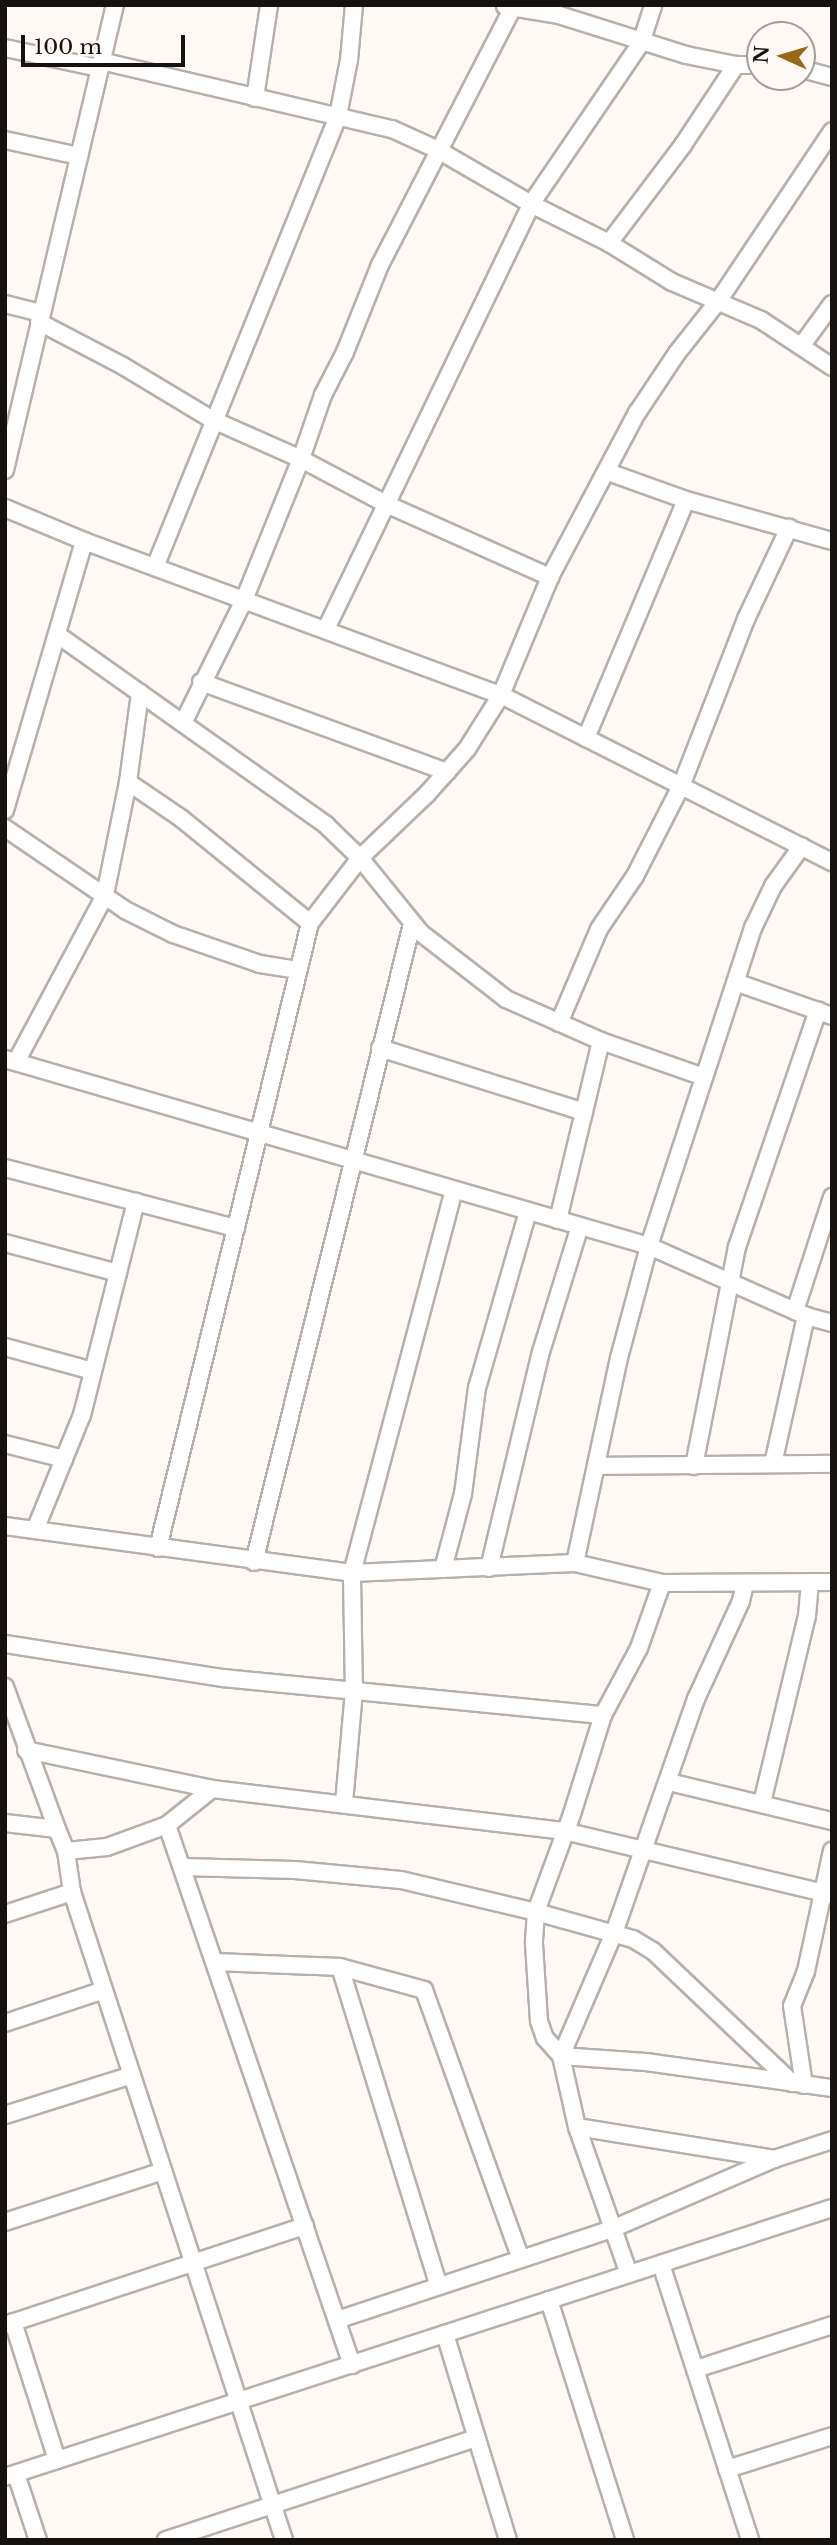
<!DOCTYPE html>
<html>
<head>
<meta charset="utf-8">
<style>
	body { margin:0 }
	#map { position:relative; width:837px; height:2545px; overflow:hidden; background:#fef9f5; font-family:"Libre Baskerville",serif }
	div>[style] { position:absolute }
	.roads { filter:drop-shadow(2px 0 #b7afa9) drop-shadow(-2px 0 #b7afa9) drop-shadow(0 2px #b7afa9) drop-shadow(0 -2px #b7afa9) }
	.minor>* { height:16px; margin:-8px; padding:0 8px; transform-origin:8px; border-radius:8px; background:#fff }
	span { translate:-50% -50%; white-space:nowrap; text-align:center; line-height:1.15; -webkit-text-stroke:5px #fef9f5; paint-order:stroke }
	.frame { position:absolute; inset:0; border:7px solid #151210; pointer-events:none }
	.north { position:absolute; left:746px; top:21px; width:70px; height:70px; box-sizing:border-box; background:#fef9f5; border:2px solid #a19d99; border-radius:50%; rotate:274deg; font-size:19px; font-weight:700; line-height:28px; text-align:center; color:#151210 }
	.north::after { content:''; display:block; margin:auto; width:24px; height:32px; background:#966817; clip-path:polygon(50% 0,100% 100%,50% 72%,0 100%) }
	.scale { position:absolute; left:21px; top:35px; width:164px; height:32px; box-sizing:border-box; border:4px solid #151210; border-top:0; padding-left:9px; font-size:21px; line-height:24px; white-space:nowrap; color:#151210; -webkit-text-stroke:5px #fef9f5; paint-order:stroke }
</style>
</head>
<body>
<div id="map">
	<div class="roads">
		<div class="minor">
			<i style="left:505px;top:6px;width:55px;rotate:9.5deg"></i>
			<i style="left:559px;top:15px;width:133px;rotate:17.5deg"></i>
			<i style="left:686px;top:55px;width:51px;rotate:11.3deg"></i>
			<i style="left:736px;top:65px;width:24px"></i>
			<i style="left:5px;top:48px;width:96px;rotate:12deg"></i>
			<i style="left:101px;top:61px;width:299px;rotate:13.2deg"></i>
			<i style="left:392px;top:129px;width:51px;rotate:24.5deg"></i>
			<i style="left:438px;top:150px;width:108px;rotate:30.1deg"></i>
			<i style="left:531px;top:204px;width:87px;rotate:26.6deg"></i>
			<i style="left:609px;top:243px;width:74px;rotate:31.8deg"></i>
			<i style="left:672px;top:282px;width:97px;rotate:23.1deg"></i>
			<i style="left:761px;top:320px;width:85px;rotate:33.5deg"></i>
			<i style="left:802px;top:69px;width:31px;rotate:15deg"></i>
			<i style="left:255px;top:98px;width:94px;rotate:-81.4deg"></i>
			<i style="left:5px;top:140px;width:76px;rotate:12.2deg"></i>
			<i style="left:609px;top:243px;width:123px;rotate:-52.9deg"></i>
			<i style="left:683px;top:145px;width:96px;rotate:-56.5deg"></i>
			<i style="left:5px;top:304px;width:38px;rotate:14deg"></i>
			<i style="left:39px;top:322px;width:95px;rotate:27.6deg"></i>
			<i style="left:123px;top:366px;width:105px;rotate:31deg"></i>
			<i style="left:213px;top:420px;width:96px;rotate:23.9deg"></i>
			<i style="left:301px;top:459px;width:96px;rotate:27.9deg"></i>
			<i style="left:386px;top:504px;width:180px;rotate:24deg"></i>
			<i style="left:802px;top:345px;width:51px;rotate:-53.8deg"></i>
			<i style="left:5px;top:470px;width:478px;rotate:-76.7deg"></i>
			<i style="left:608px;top:472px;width:83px;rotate:19.7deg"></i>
			<i style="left:686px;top:500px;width:152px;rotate:15.7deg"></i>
			<i style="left:5px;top:508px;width:86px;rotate:22.7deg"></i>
			<i style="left:84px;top:541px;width:445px;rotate:20.3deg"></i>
			<i style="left:501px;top:695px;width:371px;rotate:26.8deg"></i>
			<i style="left:155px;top:567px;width:487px;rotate:-67.9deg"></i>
			<i style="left:338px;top:116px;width:57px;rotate:-78.9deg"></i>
			<i style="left:349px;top:60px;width:55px;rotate:-84.8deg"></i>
			<i style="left:326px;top:629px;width:472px;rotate:-64.2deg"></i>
			<i style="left:531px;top:204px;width:195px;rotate:-55.7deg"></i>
			<i style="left:641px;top:43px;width:40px;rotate:-72deg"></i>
			<i style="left:58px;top:635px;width:329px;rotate:35.3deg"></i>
			<i style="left:326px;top:825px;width:47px;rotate:44.1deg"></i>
			<i style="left:360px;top:858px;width:97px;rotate:50.9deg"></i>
			<i style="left:421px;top:933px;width:108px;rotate:37.8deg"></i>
			<i style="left:506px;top:999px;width:104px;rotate:23.9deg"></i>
			<i style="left:601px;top:1041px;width:109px;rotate:19.3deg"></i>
			<i style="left:201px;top:682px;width:262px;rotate:20.1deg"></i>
			<i style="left:183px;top:723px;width:137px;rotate:-63.6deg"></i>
			<i style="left:244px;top:600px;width:152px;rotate:-68deg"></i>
			<i style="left:301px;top:459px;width:68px;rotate:-71deg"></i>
			<i style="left:323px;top:395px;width:48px;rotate:-62.9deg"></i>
			<i style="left:345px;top:352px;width:94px;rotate:-68.1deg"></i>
			<i style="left:380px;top:265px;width:290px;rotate:-62.7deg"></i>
			<i style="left:586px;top:738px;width:258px;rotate:-67.2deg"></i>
			<i style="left:128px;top:782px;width:65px;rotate:34.4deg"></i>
			<i style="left:182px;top:819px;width:165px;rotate:39.1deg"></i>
			<i style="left:5px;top:810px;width:280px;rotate:-73.6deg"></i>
			<i style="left:5px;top:828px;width:145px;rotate:34.3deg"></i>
			<i style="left:125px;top:910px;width:54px;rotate:26.6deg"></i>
			<i style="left:173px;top:934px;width:92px;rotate:19deg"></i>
			<i style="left:260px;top:964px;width:39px;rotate:9deg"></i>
			<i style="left:738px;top:983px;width:100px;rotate:19.3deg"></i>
			<i style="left:559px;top:1023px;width:102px;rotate:-66.9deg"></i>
			<i style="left:599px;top:929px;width:64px;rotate:-55.8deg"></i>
			<i style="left:635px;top:876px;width:103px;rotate:-62.9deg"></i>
			<i style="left:682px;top:784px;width:177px;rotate:-68.8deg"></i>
			<i style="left:746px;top:619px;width:101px;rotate:-64.7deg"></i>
			<i style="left:380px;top:1048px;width:214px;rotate:17.4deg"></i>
			<i style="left:5px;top:1059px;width:671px;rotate:16.19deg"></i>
			<i style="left:649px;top:1246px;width:172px;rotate:24deg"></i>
			<i style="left:806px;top:1316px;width:27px;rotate:15deg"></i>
			<i style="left:16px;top:1062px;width:189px;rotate:-61.9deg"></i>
			<i style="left:105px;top:895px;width:115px;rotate:-78.5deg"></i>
			<i style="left:128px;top:782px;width:90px;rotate:-82.3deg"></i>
			<i style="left:5px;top:1168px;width:239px;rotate:14.6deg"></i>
			<i style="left:558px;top:1220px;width:184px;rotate:-76.5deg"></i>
			<i style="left:5px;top:1243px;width:117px;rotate:14.9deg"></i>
			<i style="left:795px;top:1311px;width:120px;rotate:-72deg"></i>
			<i style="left:5px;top:1347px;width:91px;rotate:15.3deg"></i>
			<i style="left:5px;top:1444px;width:61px;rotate:14.3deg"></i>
			<i style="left:773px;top:1464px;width:152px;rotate:-77.4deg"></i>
			<i style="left:596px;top:1466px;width:236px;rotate:-0.5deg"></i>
			<i style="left:694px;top:1466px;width:223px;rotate:-78.9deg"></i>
			<i style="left:737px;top:1247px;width:250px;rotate:-71.1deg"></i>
			<i style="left:5px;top:1526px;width:350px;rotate:7.7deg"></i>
			<i style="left:352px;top:1573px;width:223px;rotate:-2.6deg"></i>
			<i style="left:575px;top:1563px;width:89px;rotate:12.9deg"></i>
			<i style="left:662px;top:1583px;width:170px;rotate:-0.3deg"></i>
			<i style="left:35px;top:1530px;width:124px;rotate:-67.8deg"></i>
			<i style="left:82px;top:1415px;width:220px;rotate:-75.8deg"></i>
			<i style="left:158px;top:1548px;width:643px;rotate:-76.33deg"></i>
			<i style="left:310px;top:923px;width:82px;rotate:-52.4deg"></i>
			<i style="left:360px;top:858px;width:93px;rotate:-43.7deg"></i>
			<i style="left:427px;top:794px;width:60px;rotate:-48.4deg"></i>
			<i style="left:467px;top:749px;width:64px;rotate:-57.8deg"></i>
			<i style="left:501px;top:695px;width:128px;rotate:-67.4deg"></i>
			<i style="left:550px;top:577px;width:186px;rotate:-62.1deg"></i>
			<i style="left:637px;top:413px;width:72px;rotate:-56.3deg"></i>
			<i style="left:677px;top:353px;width:68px;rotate:-51.6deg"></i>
			<i style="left:719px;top:300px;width:203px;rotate:-56.2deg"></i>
			<i style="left:254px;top:1562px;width:657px;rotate:-76.09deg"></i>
			<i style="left:575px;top:1563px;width:210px;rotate:-77.9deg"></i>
			<i style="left:619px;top:1358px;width:116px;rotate:-75deg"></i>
			<i style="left:649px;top:1246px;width:335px;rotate:-71.9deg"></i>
			<i style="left:753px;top:928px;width:47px;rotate:-64.5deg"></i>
			<i style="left:773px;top:886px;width:49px;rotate:-54.1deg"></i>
			<i style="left:489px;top:1568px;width:219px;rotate:-76.5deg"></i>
			<i style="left:540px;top:1355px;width:135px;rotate:-72.8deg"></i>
			<i style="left:443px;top:1569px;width:78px;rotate:-75.1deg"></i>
			<i style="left:463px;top:1494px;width:107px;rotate:-82.5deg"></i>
			<i style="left:477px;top:1388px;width:184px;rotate:-73.9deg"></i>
			<i style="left:662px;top:1583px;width:69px;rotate:109.5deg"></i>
			<i style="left:639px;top:1648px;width:76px;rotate:118.2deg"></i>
			<i style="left:603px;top:1715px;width:104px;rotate:107.4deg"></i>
			<i style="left:572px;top:1814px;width:104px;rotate:110.2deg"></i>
			<i style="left:536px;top:1912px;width:32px;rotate:94deg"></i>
			<i style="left:534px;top:1944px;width:77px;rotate:86.3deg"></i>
			<i style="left:539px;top:2021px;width:18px;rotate:71deg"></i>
			<i style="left:545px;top:2038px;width:24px;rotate:48deg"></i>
			<i style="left:561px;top:2056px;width:85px;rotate:4deg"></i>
			<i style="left:646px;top:2062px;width:188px;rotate:8deg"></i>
			<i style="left:5px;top:1644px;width:221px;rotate:8.9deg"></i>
			<i style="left:223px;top:1678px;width:382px;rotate:5.6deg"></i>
			<i style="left:5px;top:1687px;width:151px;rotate:69.9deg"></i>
			<i style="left:26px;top:1750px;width:190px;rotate:11.8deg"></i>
			<i style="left:212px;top:1789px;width:354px;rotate:6.8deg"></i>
			<i style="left:564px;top:1831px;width:276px;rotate:13.4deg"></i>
			<i style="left:669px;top:1782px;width:168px;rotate:13.5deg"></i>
			<i style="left:344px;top:1803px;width:111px;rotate:-84.9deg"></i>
			<i style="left:354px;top:1692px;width:119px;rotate:-91deg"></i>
			<i style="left:352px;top:1573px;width:396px;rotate:-75.1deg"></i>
			<i style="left:762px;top:1803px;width:192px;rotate:-76.5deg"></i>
			<i style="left:807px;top:1616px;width:34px;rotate:-85deg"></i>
			<i style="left:5px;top:1823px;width:52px;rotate:6.6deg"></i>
			<i style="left:57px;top:1829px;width:24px;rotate:68deg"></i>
			<i style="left:66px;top:1851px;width:41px;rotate:81.7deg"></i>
			<i style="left:72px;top:1892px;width:682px;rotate:71.88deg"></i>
			<i style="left:167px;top:1825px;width:571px;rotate:71.09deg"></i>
			<i style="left:66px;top:1851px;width:41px;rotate:-5.6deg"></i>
			<i style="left:107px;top:1847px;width:64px;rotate:-20.1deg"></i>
			<i style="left:167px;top:1825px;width:58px;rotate:-38.7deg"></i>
			<i style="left:183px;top:1867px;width:112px;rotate:1.5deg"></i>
			<i style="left:295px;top:1870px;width:106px;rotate:5.4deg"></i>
			<i style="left:401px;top:1880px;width:139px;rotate:13.3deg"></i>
			<i style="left:536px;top:1912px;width:101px;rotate:15.6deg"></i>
			<i style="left:633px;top:1939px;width:23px;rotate:31deg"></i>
			<i style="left:653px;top:1951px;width:192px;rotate:43.5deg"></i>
			<i style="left:5px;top:1914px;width:71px;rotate:-18.2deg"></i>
			<i style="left:216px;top:1962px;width:124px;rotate:2.3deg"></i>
			<i style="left:340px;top:1967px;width:87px;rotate:15.3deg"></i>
			<i style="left:424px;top:1990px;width:286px;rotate:70.2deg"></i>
			<i style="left:340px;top:1967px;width:334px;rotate:72.8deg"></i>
			<i style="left:5px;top:2023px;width:104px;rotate:-18.4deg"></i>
			<i style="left:804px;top:2085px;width:80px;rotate:-98.6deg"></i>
			<i style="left:792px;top:2006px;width:38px;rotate:-68deg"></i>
			<i style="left:806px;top:1971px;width:123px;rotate:-77.8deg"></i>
			<i style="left:5px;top:2115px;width:133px;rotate:-17.5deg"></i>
			<i style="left:577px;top:2127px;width:200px;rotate:9.2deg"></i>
			<i style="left:5px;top:2222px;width:166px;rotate:-17.9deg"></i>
			<i style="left:661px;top:2264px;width:290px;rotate:72.1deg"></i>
			<i style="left:629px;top:2274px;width:156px;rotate:-109.5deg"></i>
			<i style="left:577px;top:2127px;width:73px;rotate:-102.7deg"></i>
			<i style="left:561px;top:2056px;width:134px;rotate:-66.7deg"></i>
			<i style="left:614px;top:1933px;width:248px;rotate:-70.7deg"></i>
			<i style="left:696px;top:1699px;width:108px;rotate:-65.3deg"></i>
			<i style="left:741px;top:1601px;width:18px;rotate:-77deg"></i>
			<i style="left:549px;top:2300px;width:252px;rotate:72.4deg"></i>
			<i style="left:337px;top:2320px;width:290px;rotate:-18.3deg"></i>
			<i style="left:612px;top:2229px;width:176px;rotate:-23.4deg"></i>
			<i style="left:774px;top:2159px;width:61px;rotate:-18.1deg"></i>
			<i style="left:13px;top:2322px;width:145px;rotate:72.3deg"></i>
			<i style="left:5px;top:2325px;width:316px;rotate:-18.3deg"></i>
			<i style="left:445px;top:2334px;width:215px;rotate:73deg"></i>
			<i style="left:696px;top:2369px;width:143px;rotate:-17.9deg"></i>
			<i style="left:727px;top:2469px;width:110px;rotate:-17.4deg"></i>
			<i style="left:16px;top:2474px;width:70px;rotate:71.6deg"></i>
			<i style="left:5px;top:2477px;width:870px;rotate:-18.02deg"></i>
			<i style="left:166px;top:2540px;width:327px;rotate:-18.2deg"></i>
		</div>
	</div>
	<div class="frame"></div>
	<div class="north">N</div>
	<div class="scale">100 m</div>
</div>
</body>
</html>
